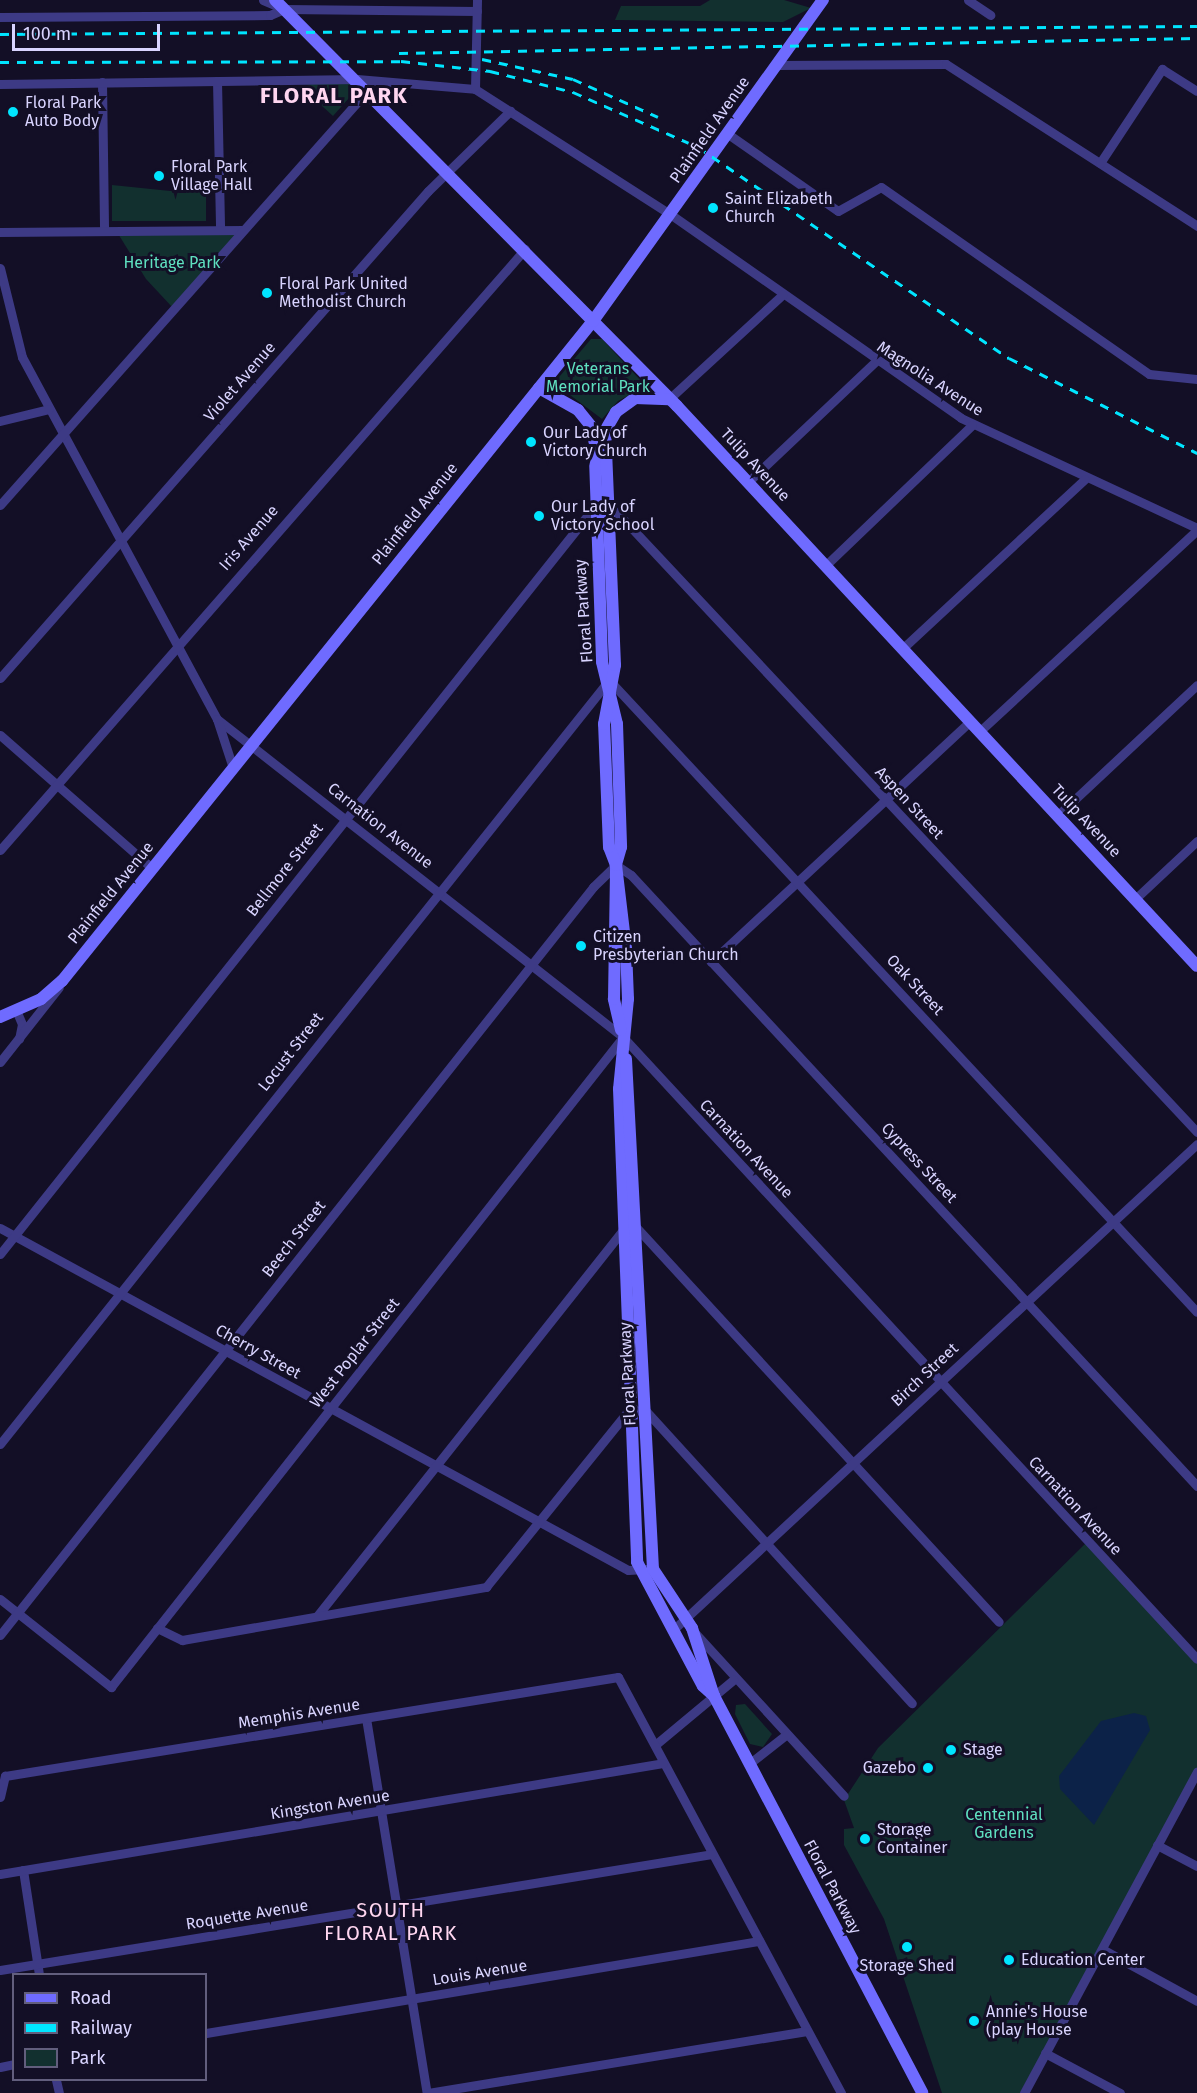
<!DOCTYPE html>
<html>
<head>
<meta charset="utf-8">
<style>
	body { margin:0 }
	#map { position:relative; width:1197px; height:2093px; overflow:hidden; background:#130f26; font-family:"Fira Sans",sans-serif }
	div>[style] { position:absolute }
	.green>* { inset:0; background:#12302f }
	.water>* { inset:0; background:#0c2248 }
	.street>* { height:9px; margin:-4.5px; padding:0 4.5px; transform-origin:4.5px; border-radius:4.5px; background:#3d3a85 }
	.secondary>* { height:12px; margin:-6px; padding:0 6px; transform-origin:6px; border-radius:6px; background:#6f6bff }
	.rail>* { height:3px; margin-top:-1.5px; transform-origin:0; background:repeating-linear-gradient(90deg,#00e5ff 0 9px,transparent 0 17px) }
	.dots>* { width:16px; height:16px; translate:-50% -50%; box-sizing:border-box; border:3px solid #130f26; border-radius:50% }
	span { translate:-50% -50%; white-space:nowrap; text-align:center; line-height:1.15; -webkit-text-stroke:6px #130f26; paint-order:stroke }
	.poi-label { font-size:16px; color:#d9d4ff }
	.left { translate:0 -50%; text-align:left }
	.right { translate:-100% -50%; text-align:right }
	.street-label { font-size:16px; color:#d9d4ff }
	.park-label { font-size:16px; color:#5fe0c0 }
	.quarter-label { font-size:20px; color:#ffd6f0; letter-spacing:1.5px }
	.district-label { font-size:22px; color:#ffd6f0; font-weight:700; letter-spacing:1.5px }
	.legend { position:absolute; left:12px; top:1973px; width:195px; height:108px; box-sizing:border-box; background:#130f26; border:2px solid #625e7d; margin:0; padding:8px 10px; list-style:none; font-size:18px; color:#d9d4ff }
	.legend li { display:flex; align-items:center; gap:12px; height:30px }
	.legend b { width:30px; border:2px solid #625e7d }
	.scale { position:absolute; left:12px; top:24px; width:148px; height:27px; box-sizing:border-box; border:3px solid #d9d4ff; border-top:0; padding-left:8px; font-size:18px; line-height:21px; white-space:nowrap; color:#d9d4ff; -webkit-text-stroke:4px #130f26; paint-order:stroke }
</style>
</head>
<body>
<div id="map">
	<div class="green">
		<i style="clip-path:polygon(710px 0,784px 0,811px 8px,783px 22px,615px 20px,621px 6px,700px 6px)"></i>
		<i style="clip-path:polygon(348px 81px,357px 89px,333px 116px,299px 85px)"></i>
		<i style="clip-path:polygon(112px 185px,180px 192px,181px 185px,206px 185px,206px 221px,112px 221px)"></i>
		<i style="clip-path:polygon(240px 231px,173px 308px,146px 279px,117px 232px)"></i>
		<i style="clip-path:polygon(591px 339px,602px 339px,642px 382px,643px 388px,618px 401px,602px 419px,554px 383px)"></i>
		<i style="clip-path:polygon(1087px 1542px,1197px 1659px,1197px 1770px,1020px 2093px,942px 2093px,884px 1919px,844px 1845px,844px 1829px,854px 1828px,844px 1800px,878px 1748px)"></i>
		<i style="clip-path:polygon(745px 1704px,772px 1734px,763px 1747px,750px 1744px,735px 1714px,736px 1705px)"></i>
	</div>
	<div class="water">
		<i style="clip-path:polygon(1134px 1713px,1146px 1716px,1150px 1730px,1094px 1825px,1060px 1789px,1059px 1776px,1101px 1721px)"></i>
	</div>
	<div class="street">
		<i style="left:263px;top:0;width:23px;rotate:23deg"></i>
		<i style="left:284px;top:9px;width:193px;rotate:0.6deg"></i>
		<i style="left:968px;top:0;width:27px;rotate:34deg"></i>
		<i style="left:0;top:17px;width:270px;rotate:-0.4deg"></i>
		<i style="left:270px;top:15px;width:15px;rotate:-23deg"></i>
		<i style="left:777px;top:65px;width:169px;rotate:-0.3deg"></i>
		<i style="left:946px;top:64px;width:299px;rotate:32.8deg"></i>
		<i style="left:217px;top:81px;width:149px;rotate:88.8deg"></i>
		<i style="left:102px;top:82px;width:149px;rotate:89.2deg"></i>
		<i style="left:0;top:84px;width:357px;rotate:-0.8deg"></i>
		<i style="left:357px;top:79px;width:118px;rotate:4.8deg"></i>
		<i style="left:475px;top:89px;width:232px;rotate:32.7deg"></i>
		<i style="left:670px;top:214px;width:355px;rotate:35deg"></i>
		<i style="left:961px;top:418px;width:260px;rotate:25deg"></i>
		<i style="left:475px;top:89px;width:89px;rotate:-88.7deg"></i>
		<i style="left:728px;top:134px;width:134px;rotate:35deg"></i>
		<i style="left:838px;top:211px;width:49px;rotate:-29.2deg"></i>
		<i style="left:881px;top:187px;width:327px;rotate:34.9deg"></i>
		<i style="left:1149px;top:374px;width:48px;rotate:5.9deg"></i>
		<i style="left:1100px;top:163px;width:113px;rotate:-56.6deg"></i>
		<i style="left:1162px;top:69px;width:41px;rotate:32.2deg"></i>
		<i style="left:0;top:232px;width:243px;rotate:-0.5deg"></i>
		<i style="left:0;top:268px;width:92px;rotate:76.1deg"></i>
		<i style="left:22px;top:357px;width:411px;rotate:61.7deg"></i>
		<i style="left:217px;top:719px;width:516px;rotate:38.07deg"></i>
		<i style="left:623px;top:1037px;width:846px;rotate:47.3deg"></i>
		<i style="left:669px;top:399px;width:154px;rotate:-42.6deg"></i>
		<i style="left:0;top:421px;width:50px;rotate:-13.8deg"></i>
		<i style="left:748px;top:482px;width:175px;rotate:-43.4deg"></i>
		<i style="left:0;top:505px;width:555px;rotate:-48.44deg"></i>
		<i style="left:826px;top:565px;width:202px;rotate:-43.8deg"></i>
		<i style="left:903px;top:648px;width:248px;rotate:-42.9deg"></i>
		<i style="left:0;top:678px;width:648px;rotate:-48.69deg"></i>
		<i style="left:428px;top:191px;width:115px;rotate:-44.3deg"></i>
		<i style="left:217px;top:719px;width:48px;rotate:71.9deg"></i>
		<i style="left:980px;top:731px;width:296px;rotate:-42.8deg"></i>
		<i style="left:0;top:735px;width:202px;rotate:41.2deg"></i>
		<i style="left:1058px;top:815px;width:190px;rotate:-43.1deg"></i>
		<i style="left:0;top:850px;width:798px;rotate:-48.86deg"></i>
		<i style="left:1135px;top:899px;width:85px;rotate:-43.1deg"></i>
		<i style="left:711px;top:962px;width:354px;rotate:-42.9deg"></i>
		<i style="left:16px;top:1010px;width:15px;rotate:67deg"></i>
		<i style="left:22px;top:1024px;width:15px;rotate:101deg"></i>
		<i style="left:0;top:1062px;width:95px;rotate:-51.8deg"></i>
		<i style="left:0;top:1228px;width:715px;rotate:28.57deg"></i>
		<i style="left:628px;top:1570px;width:18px;rotate:-3deg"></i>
		<i style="left:0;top:1254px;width:956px;rotate:-51.5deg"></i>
		<i style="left:595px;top:506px;width:13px;rotate:-4deg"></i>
		<i style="left:608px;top:505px;width:23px;rotate:43deg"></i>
		<i style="left:625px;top:521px;width:837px;rotate:46.89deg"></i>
		<i style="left:0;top:1444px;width:977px;rotate:-51.44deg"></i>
		<i style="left:609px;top:680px;width:863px;rotate:47.07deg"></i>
		<i style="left:0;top:1599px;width:142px;rotate:38.4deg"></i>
		<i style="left:111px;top:1687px;width:827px;rotate:-51.77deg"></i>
		<i style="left:317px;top:1616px;width:495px;rotate:-51.6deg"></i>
		<i style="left:624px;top:1228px;width:12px;rotate:-5deg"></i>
		<i style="left:636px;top:1227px;width:536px;rotate:47.42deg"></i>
		<i style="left:157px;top:1628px;width:28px;rotate:26deg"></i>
		<i style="left:182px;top:1640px;width:309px;rotate:-9.9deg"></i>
		<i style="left:486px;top:1587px;width:228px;rotate:-51.1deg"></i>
		<i style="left:629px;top:1410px;width:17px;rotate:3deg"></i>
		<i style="left:646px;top:1411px;width:395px;rotate:47.7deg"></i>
		<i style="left:674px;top:1629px;width:713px;rotate:-42.84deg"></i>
		<i style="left:696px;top:1634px;width:219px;rotate:47.6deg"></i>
		<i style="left:0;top:1635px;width:955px;rotate:-51.59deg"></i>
		<i style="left:593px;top:887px;width:32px;rotate:-44deg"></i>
		<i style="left:616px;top:865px;width:18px;rotate:34deg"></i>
		<i style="left:631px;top:875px;width:833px;rotate:47.19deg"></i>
		<i style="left:366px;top:1718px;width:380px;rotate:80.8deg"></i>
		<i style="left:655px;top:1745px;width:102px;rotate:-39.8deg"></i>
		<i style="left:750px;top:1763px;width:47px;rotate:-38.1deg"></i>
		<i style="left:0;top:1797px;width:22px;rotate:-77deg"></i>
		<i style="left:5px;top:1776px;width:621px;rotate:-9.17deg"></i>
		<i style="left:618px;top:1677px;width:472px;rotate:61.8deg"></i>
		<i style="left:1157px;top:1845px;width:45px;rotate:27.7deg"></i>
		<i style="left:23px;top:1870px;width:105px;rotate:81.3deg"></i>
		<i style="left:0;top:1874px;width:672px;rotate:-9.5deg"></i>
		<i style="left:1102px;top:1949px;width:108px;rotate:28.7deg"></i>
		<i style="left:0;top:1970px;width:721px;rotate:-9.25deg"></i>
		<i style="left:206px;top:2033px;width:561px;rotate:-9.45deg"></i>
		<i style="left:1045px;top:2053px;width:85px;rotate:28.1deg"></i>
		<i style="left:0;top:2067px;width:14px;rotate:-12deg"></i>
		<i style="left:56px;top:2080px;width:13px;rotate:77deg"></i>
		<i style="left:428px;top:2093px;width:384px;rotate:-9.3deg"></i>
		<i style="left:1024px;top:2093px;width:365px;rotate:-61.7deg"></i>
	</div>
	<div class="secondary">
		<i style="left:275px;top:0;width:571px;rotate:45.28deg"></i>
		<i style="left:677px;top:406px;width:764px;rotate:47.12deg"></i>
		<i style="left:539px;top:388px;width:45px;rotate:29.4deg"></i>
		<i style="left:578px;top:410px;width:26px;rotate:51deg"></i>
		<i style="left:594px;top:430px;width:232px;rotate:88deg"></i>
		<i style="left:602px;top:662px;width:64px;rotate:76.4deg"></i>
		<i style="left:617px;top:724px;width:123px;rotate:88.1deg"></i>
		<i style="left:621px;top:847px;width:19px;rotate:106deg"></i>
		<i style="left:616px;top:865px;width:85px;rotate:83.2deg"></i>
		<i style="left:626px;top:949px;width:50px;rotate:87.7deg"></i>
		<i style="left:628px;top:999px;width:90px;rotate:95.7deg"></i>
		<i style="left:619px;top:1089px;width:473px;rotate:87.8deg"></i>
		<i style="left:637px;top:1562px;width:140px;rotate:62deg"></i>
		<i style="left:703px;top:1686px;width:15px;rotate:42deg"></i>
		<i style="left:714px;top:1696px;width:448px;rotate:62.3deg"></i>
		<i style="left:0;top:1017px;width:45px;rotate:-23.7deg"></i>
		<i style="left:41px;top:999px;width:28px;rotate:-41deg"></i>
		<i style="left:62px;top:981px;width:847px;rotate:-51.18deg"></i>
		<i style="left:593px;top:321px;width:395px;rotate:-54.4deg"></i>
		<i style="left:621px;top:1030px;width:32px;rotate:-103deg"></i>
		<i style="left:614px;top:999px;width:134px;rotate:-89.1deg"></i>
		<i style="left:616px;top:865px;width:19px;rotate:-111deg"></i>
		<i style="left:609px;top:847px;width:123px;rotate:-92.3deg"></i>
		<i style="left:604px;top:724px;width:60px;rotate:-79.4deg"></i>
		<i style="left:615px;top:665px;width:234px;rotate:-92.4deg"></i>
		<i style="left:605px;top:431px;width:22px;rotate:-60deg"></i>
		<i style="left:616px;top:412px;width:24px;rotate:-36deg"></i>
		<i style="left:635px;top:398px;width:34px;rotate:2deg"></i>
		<i style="left:626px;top:1059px;width:511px;rotate:86.97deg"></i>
		<i style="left:653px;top:1569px;width:71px;rotate:56.5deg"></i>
		<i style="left:692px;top:1628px;width:71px;rotate:72.1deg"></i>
	</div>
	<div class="rail">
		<i style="left:0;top:34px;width:1197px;rotate:-0.38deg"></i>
		<i style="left:399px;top:53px;width:798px;rotate:-1.08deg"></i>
		<i style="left:482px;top:59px;width:93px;rotate:12.4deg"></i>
		<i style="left:573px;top:79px;width:93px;rotate:24.1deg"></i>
		<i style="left:0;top:62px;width:401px;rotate:-0.1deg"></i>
		<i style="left:401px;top:61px;width:90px;rotate:6.4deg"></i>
		<i style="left:490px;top:71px;width:86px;rotate:14.2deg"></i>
		<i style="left:573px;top:92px;width:137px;rotate:23.7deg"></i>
		<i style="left:698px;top:147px;width:376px;rotate:34.2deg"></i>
		<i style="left:1009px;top:358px;width:211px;rotate:26.8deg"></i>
	</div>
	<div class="dots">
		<i style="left:13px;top:112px;background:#00e5ff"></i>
		<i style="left:159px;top:176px;background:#00e5ff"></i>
		<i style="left:713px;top:208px;background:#00e5ff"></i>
		<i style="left:267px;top:293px;background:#00e5ff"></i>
		<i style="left:531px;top:442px;background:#00e5ff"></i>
		<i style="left:539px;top:516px;background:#00e5ff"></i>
		<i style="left:581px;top:946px;background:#00e5ff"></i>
		<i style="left:951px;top:1750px;background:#00e5ff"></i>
		<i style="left:928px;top:1768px;background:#00e5ff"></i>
		<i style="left:865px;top:1839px;background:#00e5ff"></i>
		<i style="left:907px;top:1947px;background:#00e5ff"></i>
		<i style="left:1009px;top:1960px;background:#00e5ff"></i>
		<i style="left:974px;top:2021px;background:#00e5ff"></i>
	</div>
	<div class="poi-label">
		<span class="left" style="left:25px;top:112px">Floral Park<br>Auto Body</span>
		<span class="left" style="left:171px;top:176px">Floral Park<br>Village Hall</span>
		<span class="left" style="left:725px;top:208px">Saint Elizabeth<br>Church</span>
		<span class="left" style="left:279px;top:293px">Floral Park United<br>Methodist Church</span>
		<span class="left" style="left:543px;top:442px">Our Lady of<br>Victory Church</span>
		<span class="left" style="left:551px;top:516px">Our Lady of<br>Victory School</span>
		<span class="left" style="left:593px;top:946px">Citizen<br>Presbyterian Church</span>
		<span class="left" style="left:963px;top:1750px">Stage</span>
		<span class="right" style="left:916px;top:1768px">Gazebo</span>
		<span class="left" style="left:877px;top:1839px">Storage<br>Container</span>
		<span class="left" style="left:1021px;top:1960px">Education Center</span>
		<span style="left:907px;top:1966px">Storage Shed</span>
		<span class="left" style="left:986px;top:2021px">Annie's House<br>(play House</span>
	</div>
	<div class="street-label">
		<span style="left:710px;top:130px;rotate:-55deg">Plainfield Avenue</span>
		<span style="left:930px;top:379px;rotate:33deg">Magnolia Avenue</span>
		<span style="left:240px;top:382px;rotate:-49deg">Violet Avenue</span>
		<span style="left:755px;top:465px;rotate:47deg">Tulip Avenue</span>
		<span style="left:415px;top:514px;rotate:-51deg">Plainfield Avenue</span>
		<span style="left:249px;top:538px;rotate:-49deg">Iris Avenue</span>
		<span style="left:584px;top:611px;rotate:-94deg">Floral Parkway</span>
		<span style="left:909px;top:803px;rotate:47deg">Aspen Street</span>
		<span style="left:1086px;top:821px;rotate:47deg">Tulip Avenue</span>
		<span style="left:380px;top:826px;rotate:38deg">Carnation Avenue</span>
		<span style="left:285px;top:870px;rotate:-52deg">Bellmore Street</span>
		<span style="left:111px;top:893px;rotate:-51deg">Plainfield Avenue</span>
		<span style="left:915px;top:985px;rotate:47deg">Oak Street</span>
		<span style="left:291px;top:1052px;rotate:-52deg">Locust Street</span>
		<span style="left:746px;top:1149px;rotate:47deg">Carnation Avenue</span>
		<span style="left:919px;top:1163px;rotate:47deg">Cypress Street</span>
		<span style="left:294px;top:1239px;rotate:-52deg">Beech Street</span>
		<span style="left:258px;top:1352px;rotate:29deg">Cherry Street</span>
		<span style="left:355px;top:1353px;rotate:-52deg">West Poplar Street</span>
		<span style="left:628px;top:1374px;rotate:-93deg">Floral Parkway</span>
		<span style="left:925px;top:1375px;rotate:-43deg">Birch Street</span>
		<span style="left:1075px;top:1506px;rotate:47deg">Carnation Avenue</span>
		<span style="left:299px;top:1714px;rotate:-9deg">Memphis Avenue</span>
		<span style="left:330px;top:1805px;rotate:-9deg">Kingston Avenue</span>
		<span style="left:832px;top:1887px;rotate:62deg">Floral Parkway</span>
		<span style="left:247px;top:1915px;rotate:-9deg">Roquette Avenue</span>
		<span style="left:480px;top:1973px;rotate:-9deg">Louis Avenue</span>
	</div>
	<div class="park-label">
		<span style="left:172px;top:263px">Heritage Park</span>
		<span style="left:598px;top:378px">Veterans<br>Memorial Park</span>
		<span style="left:1004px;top:1824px">Centennial<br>Gardens</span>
	</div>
	<div class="quarter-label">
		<span style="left:391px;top:1922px">SOUTH<br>FLORAL PARK</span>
	</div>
	<div class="district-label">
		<span style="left:334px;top:96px">FLORAL PARK</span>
	</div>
	<ul class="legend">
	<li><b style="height:8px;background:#6f6bff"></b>Road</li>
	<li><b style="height:8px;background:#00e5ff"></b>Railway</li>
	<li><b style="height:16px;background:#12302f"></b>Park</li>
	</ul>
	<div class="scale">100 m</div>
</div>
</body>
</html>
